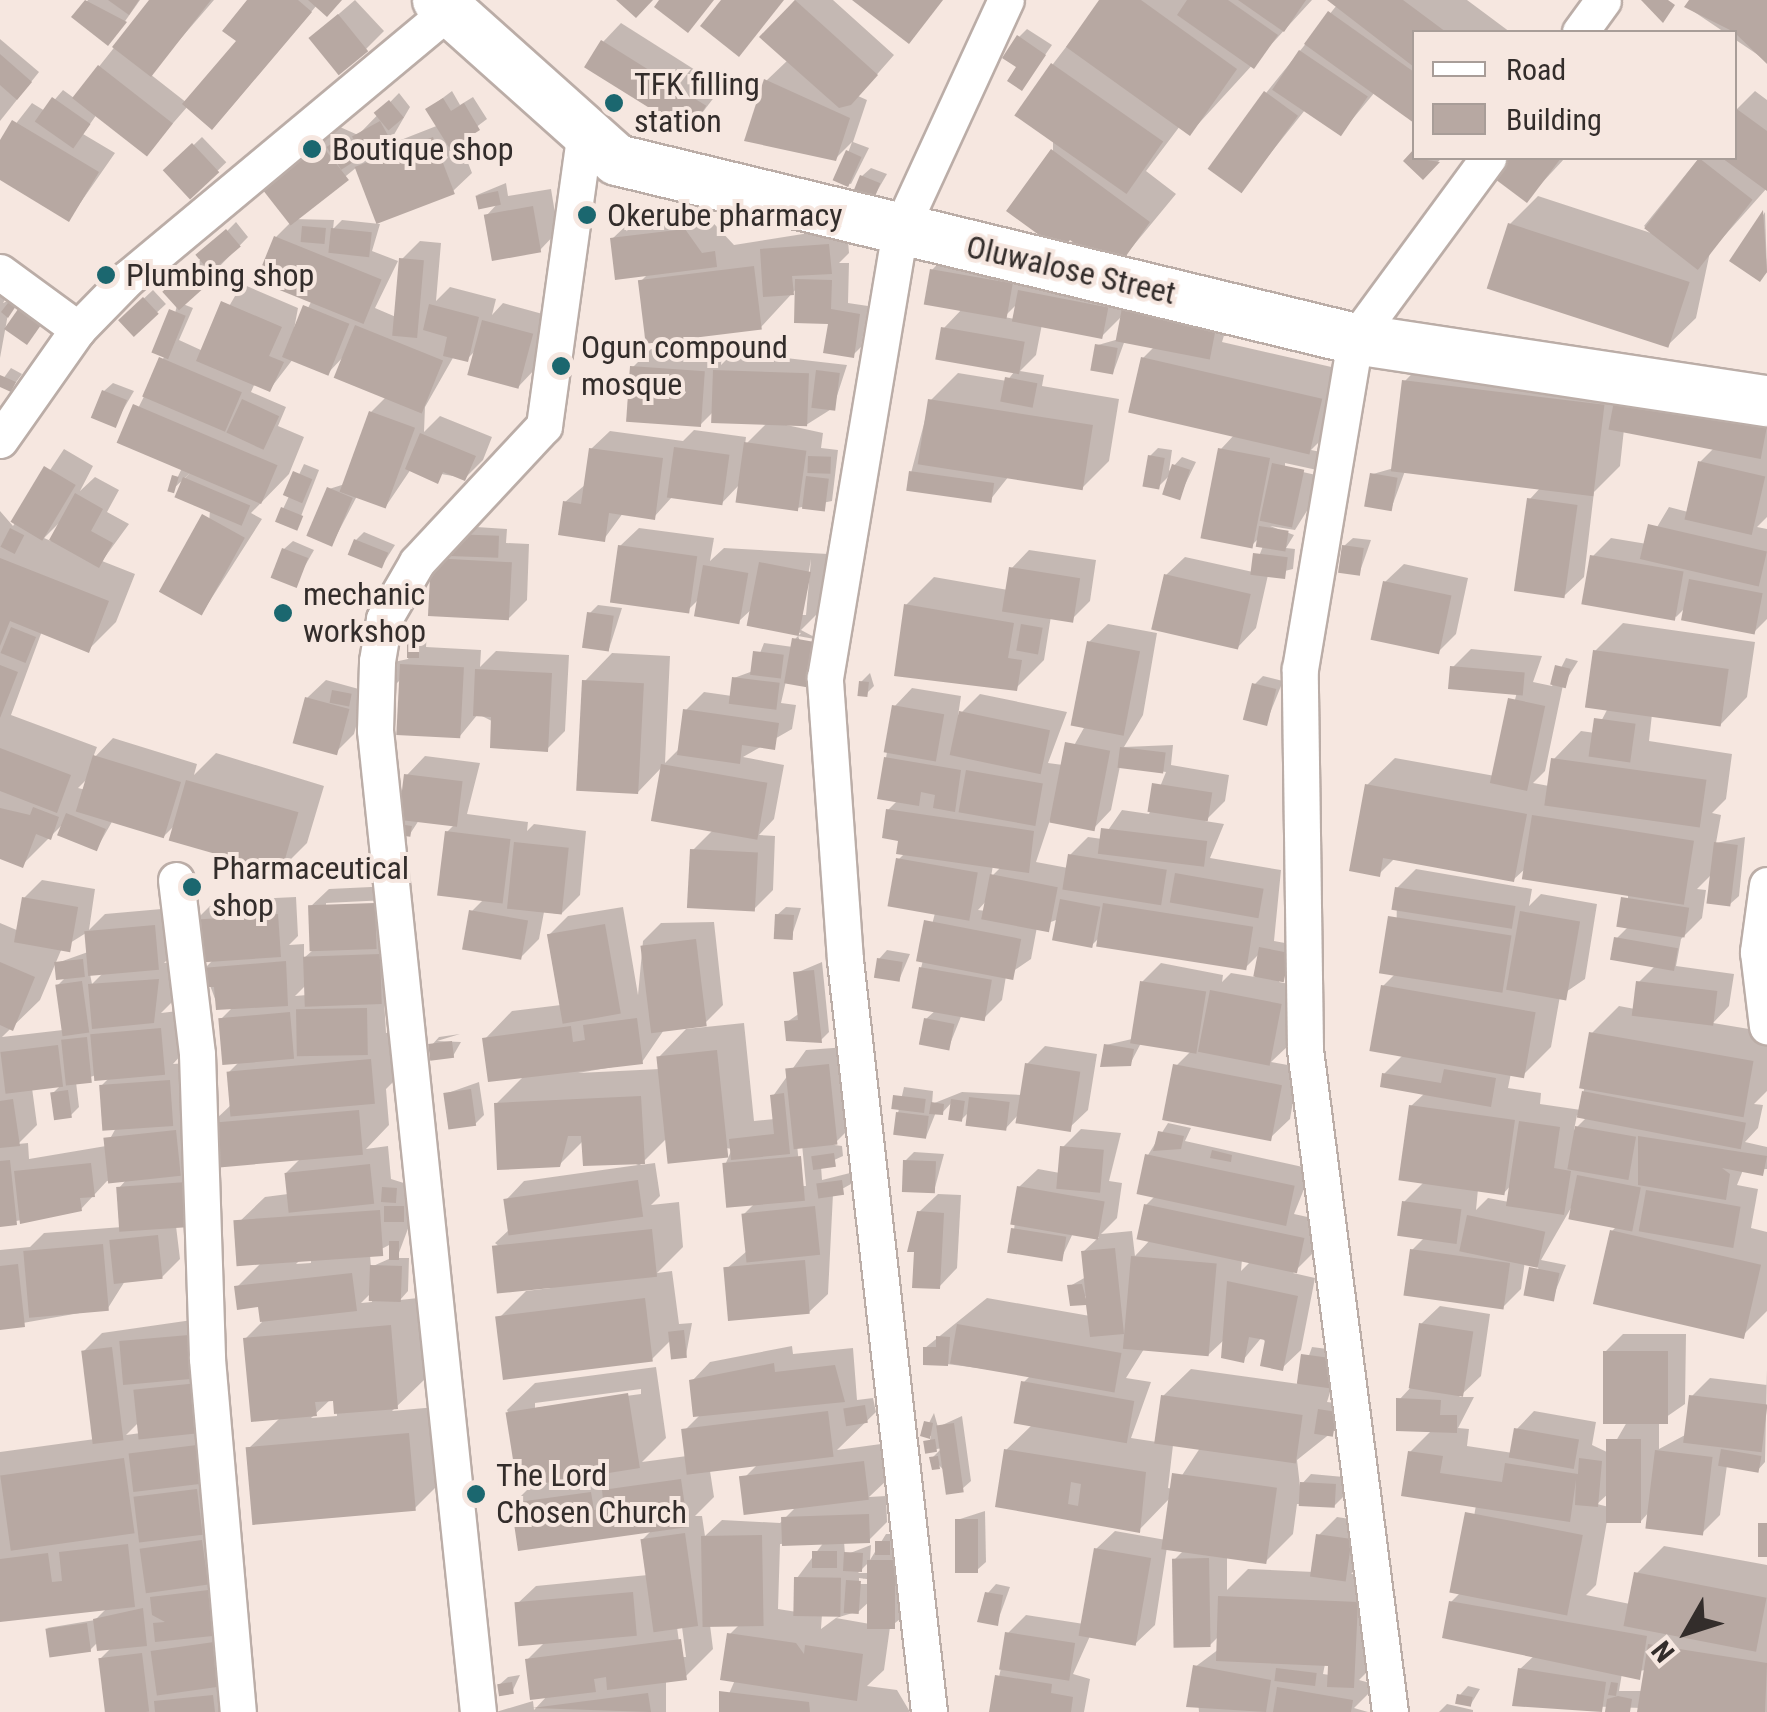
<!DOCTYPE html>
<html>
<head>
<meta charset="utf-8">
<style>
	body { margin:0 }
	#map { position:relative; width:1767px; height:1712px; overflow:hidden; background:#f6e7e0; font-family:"Roboto Condensed",sans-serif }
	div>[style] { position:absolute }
	.shadow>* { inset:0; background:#0003; transform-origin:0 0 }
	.building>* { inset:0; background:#b7a8a2; transform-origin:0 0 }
	.roads { filter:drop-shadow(2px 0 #bbada7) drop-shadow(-2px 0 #bbada7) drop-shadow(0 2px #bbada7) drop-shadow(0 -2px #bbada7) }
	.street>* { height:35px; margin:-17.5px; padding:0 17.5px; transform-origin:17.5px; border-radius:17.5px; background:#fff }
	.secondary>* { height:50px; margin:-25px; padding:0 25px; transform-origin:25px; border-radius:25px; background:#fff }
	.dots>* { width:28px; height:28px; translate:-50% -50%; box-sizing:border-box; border:5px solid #f6e7e0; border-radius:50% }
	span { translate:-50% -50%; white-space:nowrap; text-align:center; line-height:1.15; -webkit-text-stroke:8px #f6e7e0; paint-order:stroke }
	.poi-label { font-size:32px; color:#332d2b }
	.left { translate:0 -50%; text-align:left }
	.street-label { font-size:32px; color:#332d2b }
	.legend { position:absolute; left:1412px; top:30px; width:325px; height:130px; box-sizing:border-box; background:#f6e7e0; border:2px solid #a89d98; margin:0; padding:12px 18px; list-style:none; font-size:30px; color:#332d2b }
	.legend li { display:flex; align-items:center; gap:20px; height:50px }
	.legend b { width:50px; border:2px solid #a89d98 }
	.north { position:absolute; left:1637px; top:1582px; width:100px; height:100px; -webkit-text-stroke:8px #f6e7e0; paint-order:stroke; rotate:231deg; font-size:28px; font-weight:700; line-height:40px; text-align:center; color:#332d2b }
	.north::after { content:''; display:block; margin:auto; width:35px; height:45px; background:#332d2b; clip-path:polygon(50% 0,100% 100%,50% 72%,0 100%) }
</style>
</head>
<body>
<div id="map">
	<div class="shadow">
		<i style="clip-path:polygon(88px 0,140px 0,116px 34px,75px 16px)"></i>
		<i style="clip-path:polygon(152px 0,214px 0,150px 74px,187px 103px,239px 41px,250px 0,341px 0,317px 5px,230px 108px,188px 106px,147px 153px,97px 114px,83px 134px,115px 153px,69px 219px,0 177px,0 144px,32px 103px,45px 111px,63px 90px,74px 98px)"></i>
		<i style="clip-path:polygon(355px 0,384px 31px,366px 49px,311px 38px)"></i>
		<i style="clip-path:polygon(795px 0,833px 0,894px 55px,858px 96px,867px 100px,853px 142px,869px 148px,851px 184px,838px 180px,852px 142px,836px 158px,766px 81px,788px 60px,763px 37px)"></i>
		<i style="clip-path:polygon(1102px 0,1312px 0,1190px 133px,1180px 126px,1146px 171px,1176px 194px,1114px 269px,1053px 151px,1053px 64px)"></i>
		<i style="clip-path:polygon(1331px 0,1467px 0,1510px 32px,1414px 32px,1414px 120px,1375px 92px,1340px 134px,1305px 110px,1241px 190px,1266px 93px,1337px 5px)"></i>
		<i style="clip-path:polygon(1692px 0,1767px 0,1767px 61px,1687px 7px)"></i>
		<i style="clip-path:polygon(621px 23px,722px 87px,689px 130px,603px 42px)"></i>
		<i style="clip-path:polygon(1027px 29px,1052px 45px,1022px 88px,1019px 37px)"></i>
		<i style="clip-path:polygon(0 39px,39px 72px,0 121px)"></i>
		<i style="clip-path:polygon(452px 91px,460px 105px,473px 97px,487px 119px,459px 140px,472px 173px,453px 191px,357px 167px,293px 219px,334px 220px,333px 229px,342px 220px,380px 224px,372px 251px,398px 261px,375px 308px,396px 317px,402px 259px,420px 241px,441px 243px,436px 301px,450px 287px,496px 299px,492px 315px,503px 303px,550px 316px,537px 367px,519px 386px,478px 348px,467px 359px,454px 356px,425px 407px,424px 432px,440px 416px,492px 437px,483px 460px,465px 478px,411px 469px,386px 506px,357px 496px,332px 544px,329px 489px,345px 484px,371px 412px,386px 397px,346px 354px,328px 373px,293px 359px,270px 389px,255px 383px,251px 392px,286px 407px,278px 426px,304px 437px,289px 474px,251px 513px,262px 519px,202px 613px,210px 510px,185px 478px,191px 472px,171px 491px,182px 468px,121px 442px,165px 355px,177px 305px,166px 293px,236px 222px,248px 237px,183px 304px,193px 308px,179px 340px,203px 351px,242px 284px,298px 308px,292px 340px,312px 300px,276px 237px,291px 222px,283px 169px,340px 127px,358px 135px,399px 93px,410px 107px,388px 145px,439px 125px,428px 109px)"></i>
		<i style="clip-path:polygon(1755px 91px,1767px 100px,1767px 188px,1710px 252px,1696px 318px,1668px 345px,1510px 224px,1538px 196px,1654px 234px,1644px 226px,1699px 158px,1734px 158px,1734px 112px)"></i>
		<i style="left:202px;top:137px;width:35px;height:50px;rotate:46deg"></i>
		<i style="clip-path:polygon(1414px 152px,1414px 158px,1442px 158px,1431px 168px,1406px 161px)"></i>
		<i style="clip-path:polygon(1507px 158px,1565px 158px,1526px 200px,1494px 175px)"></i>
		<i style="clip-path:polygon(871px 168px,887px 174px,873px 198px,862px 176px)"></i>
		<i style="clip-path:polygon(506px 183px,508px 196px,551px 189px,558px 231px,540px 250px,487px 215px,498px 203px,477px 195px)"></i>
		<i style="clip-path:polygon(703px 212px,734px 245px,847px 227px,849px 253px,839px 263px,849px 263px,848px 303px,868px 306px,861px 347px,853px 355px,798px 287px,761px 327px,641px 281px,649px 273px,612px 239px,631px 221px)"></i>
		<i style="clip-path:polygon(1765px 212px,1767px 272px,1760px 279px,1733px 261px)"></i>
		<i style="clip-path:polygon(evenodd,950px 251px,1125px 289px,1122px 308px,1144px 286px,1234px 303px,1222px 342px,1349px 371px,1337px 424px,1311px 450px,1321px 452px,1310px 506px,1295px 530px,1270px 526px,1294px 535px,1286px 548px,1295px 549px,1293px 569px,1268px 575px,1256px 628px,1238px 647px,1166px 575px,1185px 557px,1253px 572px,1263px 546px,1259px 538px,1251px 546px,1221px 449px,1235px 434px,1143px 358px,1156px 345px,1125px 340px,1113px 373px,1098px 345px,1119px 339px,1124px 314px,1102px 336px,1042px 324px,1036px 355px,1020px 371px,1044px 375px,1042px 386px,1119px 399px,1109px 461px,1082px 488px,1009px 476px,990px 500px,911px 473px,930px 401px,958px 373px,1007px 381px,1014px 372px,944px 328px,963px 308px,932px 270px,950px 251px,1017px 304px,1015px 319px,1004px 317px,1017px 304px,950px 251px,1285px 463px,1317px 470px,1316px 475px,1285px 468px,1285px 463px)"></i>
		<i style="clip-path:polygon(0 280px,12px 288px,3px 303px,24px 294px,8px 314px,0 358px)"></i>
		<i style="left:153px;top:290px;width:19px;height:44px;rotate:47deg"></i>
		<i style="clip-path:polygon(651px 349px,722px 354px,721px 365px,734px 352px,847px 365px,833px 408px,806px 425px,782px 424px,823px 433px,821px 448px,838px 450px,832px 501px,797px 508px,740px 484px,721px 504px,672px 497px,654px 517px,623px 513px,604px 539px,565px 502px,586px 484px,591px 449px,610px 431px,683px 441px,694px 430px,746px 437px,745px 445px,767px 423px,714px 411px,700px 425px,633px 367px)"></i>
		<i style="clip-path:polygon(1432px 353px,1767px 405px,1767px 517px,1757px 527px,1767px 529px,1767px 619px,1754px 632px,1687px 606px,1676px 617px,1592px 557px,1611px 538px,1647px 544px,1669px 507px,1688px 512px,1700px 462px,1715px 447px,1624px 429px,1620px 466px,1594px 492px,1584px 577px,1565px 595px,1530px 499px,1541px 487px,1405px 471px,1391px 509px,1373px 474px,1394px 468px,1405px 381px)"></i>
		<i style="clip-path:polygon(11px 368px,22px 374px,11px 389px,0 383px)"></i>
		<i style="clip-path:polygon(113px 383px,134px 391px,114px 425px,104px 391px)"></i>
		<i style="clip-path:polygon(1158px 448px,1172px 450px,1169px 471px,1182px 457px,1196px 462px,1179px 497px,1171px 474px,1159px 486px,1150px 456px)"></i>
		<i style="clip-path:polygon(evenodd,64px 449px,93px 466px,80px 491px,95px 477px,119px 490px,107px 512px,129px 524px,102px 561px,135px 574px,116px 622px,88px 650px,42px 631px,11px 715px,97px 747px,92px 760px,113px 738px,197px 764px,194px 775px,216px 753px,324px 786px,307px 843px,279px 871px,176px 824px,164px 836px,113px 820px,97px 848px,66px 821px,22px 865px,0 856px,0 511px,13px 526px,64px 449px,60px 522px,51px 541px,44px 538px,60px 522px,64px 449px,89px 777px,86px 790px,78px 788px,89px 777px)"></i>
		<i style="clip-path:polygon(304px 464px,319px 470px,296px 529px,283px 509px)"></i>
		<i style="clip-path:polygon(461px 526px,507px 529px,506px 543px,529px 544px,527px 600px,509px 618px,434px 559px)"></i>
		<i style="clip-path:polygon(evenodd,639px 528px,714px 538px,710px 561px,724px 548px,828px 554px,817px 614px,801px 630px,820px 640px,798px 636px,814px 675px,786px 681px,781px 703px,796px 705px,792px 729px,743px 757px,784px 765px,774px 819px,759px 835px,775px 836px,773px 890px,755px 908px,692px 851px,713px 830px,663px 766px,638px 792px,585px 681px,612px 653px,670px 656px,665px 763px,680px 748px,686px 710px,704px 692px,732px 696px,734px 678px,753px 671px,764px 643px,793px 647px,795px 639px,801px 633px,750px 624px,754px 607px,738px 622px,700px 598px,688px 610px,620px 546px,639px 528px,811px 559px,806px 615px,801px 615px,811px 559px)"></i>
		<i style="clip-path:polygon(364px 532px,395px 545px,381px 567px,356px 540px)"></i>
		<i style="clip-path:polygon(1353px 538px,1371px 540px,1359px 574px,1344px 546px)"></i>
		<i style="clip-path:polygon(293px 541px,314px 550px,294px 585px,284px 549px)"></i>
		<i style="clip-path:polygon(1029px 550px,1096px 560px,1090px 601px,1072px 619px,1051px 616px,1044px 660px,1016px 688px,906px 605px,934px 577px,1008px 590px,1011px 569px)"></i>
		<i style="clip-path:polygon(1404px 564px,1468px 578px,1456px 634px,1438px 652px,1385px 582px)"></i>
		<i style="clip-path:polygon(598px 605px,622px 608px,609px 649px,589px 614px)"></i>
		<i style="clip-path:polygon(evenodd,1623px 623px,1755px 642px,1747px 697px,1720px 725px,1652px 714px,1649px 741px,1732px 754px,1726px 799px,1712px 813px,1721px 815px,1716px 843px,1745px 837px,1739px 896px,1730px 904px,1714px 872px,1697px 889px,1706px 890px,1702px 918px,1681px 939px,1676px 966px,1734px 974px,1729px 1006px,1713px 1023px,1767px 1032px,1767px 1091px,1754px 1104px,1763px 1105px,1758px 1128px,1745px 1142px,1767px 1147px,1767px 1169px,1743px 1170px,1737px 1185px,1758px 1189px,1751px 1228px,1767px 1232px,1767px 1311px,1744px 1334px,1612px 1231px,1618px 1225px,1575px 1201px,1541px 1260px,1566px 1265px,1553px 1297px,1536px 1264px,1525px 1261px,1521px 1289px,1503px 1307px,1412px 1250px,1425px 1237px,1404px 1202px,1425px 1181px,1411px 1106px,1425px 1093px,1384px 1074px,1404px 1054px,1383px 986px,1396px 973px,1397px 888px,1416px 869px,1532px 889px,1529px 906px,1541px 894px,1597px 904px,1585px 979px,1560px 996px,1551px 1047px,1523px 1075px,1511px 1073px,1508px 1088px,1541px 1093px,1540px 1104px,1581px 1110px,1592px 1033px,1619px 1006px,1635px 1009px,1639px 982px,1655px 966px,1617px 938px,1628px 927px,1628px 893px,1527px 867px,1513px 880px,1396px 857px,1379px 874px,1367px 785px,1395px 758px,1495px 776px,1517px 692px,1453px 667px,1471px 649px,1542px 656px,1533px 682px,1552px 686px,1566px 658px,1578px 661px,1563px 685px,1545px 771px,1533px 783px,1549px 786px,1554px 759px,1581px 731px,1595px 733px,1608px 708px,1595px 651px,1623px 623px,1577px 1115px,1587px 1117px,1574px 1130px,1577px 1115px,1623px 623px,1512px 1184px,1509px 1202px,1488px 1198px,1476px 1210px,1478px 1189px,1504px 1193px,1512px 1184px)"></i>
		<i style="clip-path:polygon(evenodd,1108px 624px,1157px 633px,1143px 715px,1124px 747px,1173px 745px,1171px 765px,1229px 775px,1225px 801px,1205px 821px,1224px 824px,1210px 858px,1281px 870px,1274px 941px,1296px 945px,1279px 982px,1299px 986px,1289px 1045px,1271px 1062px,1299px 1067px,1290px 1119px,1271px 1137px,1176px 1066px,1190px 1052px,1141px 1043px,1130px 1064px,1106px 1045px,1132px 1039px,1142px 982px,1161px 963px,1223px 975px,1222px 982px,1231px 973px,1255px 977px,1260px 953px,1246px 967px,1100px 937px,1092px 945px,1059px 919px,1037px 927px,1031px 959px,1006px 976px,1002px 1000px,984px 1018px,962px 1014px,948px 1049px,926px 1019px,936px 1010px,921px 968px,935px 913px,898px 860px,905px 853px,888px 810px,898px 800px,886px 758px,894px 707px,912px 688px,961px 696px,958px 716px,980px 694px,1067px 712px,1048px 763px,1063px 765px,1085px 726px,1089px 642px,1108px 624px,1120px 766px,1166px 772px,1149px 814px,1122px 810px,1102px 839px,1088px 837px,1070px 855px,1068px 868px,1036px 862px,1050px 820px,1093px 829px,1111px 810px,1120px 766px,1108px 624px,993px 865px,1002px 866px,991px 877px,993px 865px,1108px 624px,988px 899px,986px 911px,978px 910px,988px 899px)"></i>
		<i style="clip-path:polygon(418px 633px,427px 634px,426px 647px,481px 650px,480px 667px,496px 651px,569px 655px,565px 731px,547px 749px,478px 714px,460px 736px,402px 678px,392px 688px,394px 662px,408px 659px)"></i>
		<i style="clip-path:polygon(870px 673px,874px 686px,866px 694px,861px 682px)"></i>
		<i style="clip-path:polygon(1263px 676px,1283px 681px,1266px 723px,1254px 685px)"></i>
		<i style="clip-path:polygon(326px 680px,366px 691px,354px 734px,336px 752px,307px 698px)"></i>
		<i style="clip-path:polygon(425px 756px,480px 763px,467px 814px,528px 822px,527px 831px,534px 824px,586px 831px,580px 895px,561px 914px,544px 912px,539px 939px,521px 957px,472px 911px,484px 899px,447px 832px,455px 824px,419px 820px,410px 834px,400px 825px,407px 775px)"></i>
		<i style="clip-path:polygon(evenodd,42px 880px,95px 889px,89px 930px,105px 914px,173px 908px,177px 950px,164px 963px,176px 962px,172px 1002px,161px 1013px,178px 1011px,182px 1054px,173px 1064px,188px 1063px,190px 1105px,181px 1114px,194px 1113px,198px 1156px,176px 1226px,180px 1259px,162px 1277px,125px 1281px,108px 1308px,0 1327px,0 1250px,30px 1247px,44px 1233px,122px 1227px,119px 1188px,127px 1179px,107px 1181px,81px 1209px,0 1224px,0 923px,19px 931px,24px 898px,42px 880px,86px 933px,88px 952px,57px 963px,66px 977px,58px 985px,63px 1030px,2px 1037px,40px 1000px,62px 948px,86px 933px,42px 880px,103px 973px,92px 984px,90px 974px,103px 973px,42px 880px,96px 1075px,109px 1078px,102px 1085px,117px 1126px,106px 1146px,29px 1159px,28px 1143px,18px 1144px,37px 1125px,32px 1088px,62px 1084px,52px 1094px,71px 1115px,79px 1107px,76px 1082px,96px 1075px)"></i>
		<i style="clip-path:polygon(evenodd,392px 886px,400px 984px,384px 999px,386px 1033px,397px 1032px,401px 1074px,386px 1089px,389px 1125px,366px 1149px,388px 1146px,391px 1179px,407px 1184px,409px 1226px,397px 1258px,409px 1258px,408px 1291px,400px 1300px,418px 1298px,425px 1379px,392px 1411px,436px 1407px,443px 1480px,415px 1508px,248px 1449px,281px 1417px,246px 1338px,262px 1322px,260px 1305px,237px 1287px,260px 1264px,237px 1224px,265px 1197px,288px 1194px,286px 1173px,302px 1157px,214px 1121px,232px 1104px,229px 1072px,240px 1061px,221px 1019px,233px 1007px,218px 1007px,204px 969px,215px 958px,196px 920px,215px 901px,296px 897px,298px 936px,289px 945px,304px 944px,304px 958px,313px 950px,310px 907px,329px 889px,392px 886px,387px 900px,387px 905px,326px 908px,326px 903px,387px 900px,392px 886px,307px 984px,307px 995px,295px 996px,307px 984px,392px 886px,391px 1244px,391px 1258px,371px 1267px,370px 1255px,391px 1244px,392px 886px,311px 1249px,311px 1263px,296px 1264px,311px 1249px,392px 886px,372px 1292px,372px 1302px,361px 1303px,372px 1292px,392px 886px,336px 1398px,337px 1416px,311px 1418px,331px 1399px,336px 1398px)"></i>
		<i style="clip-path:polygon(evenodd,623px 907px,638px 995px,643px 941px,661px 923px,714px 922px,723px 1005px,702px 1026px,668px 1024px,642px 1062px,578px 1073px,660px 1069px,659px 1057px,686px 1029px,744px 1023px,754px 1121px,775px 1119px,773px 1096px,806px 1050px,847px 1047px,855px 1123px,836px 1142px,819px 1143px,842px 1146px,843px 1156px,821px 1166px,822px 1180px,850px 1173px,851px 1184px,833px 1194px,828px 1294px,809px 1312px,725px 1270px,747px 1251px,743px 1215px,754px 1204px,725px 1165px,732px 1149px,667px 1138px,640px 1165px,655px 1163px,660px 1196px,651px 1205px,679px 1202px,683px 1247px,657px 1273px,672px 1271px,679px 1324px,692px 1323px,686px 1355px,671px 1340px,652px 1359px,498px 1319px,526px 1291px,551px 1288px,495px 1243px,510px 1229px,506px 1200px,524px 1181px,638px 1165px,584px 1140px,559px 1165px,496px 1104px,525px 1075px,485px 1039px,512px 1011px,561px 1005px,550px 934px,568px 916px,623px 907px,797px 1144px,802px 1144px,806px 1186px,801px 1186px,797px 1144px)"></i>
		<i style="clip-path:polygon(786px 907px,801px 908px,791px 938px,777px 915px)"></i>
		<i style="clip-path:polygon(887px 950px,910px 954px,899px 980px,879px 959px)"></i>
		<i style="clip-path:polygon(822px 962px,829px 1032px,821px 1040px,787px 1022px,800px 1013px,796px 973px)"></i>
		<i style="clip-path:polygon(460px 1034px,437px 1041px,461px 1042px,453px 1056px,431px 1046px,439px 1037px)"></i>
		<i style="clip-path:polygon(1045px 1046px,1097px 1054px,1088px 1110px,1069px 1128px,1019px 1114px,1006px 1128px,970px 1111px,962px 1119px,953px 1101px,942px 1113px,936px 1112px,926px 1137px,898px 1113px,904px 1087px,933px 1091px,932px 1104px,962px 1092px,1022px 1095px,1027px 1064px)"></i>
		<i style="clip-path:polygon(479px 1082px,484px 1115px,475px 1124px,445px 1094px)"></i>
		<i style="clip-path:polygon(evenodd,1168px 1123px,1191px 1128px,1185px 1141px,1312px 1169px,1294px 1214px,1321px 1220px,1314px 1252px,1293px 1273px,1315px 1278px,1301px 1350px,1282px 1368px,1262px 1337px,1243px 1360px,1225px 1339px,1208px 1355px,1144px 1349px,1126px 1378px,1151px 1382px,1131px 1438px,1157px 1442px,1163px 1396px,1191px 1369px,1299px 1384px,1312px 1347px,1343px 1351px,1327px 1402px,1344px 1404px,1341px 1425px,1297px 1460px,1300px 1486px,1311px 1474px,1344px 1477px,1343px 1497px,1334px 1506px,1297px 1504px,1293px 1534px,1265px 1562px,1227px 1556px,1227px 1590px,1248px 1569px,1314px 1572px,1319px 1535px,1337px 1517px,1369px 1522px,1364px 1561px,1351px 1574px,1385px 1576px,1381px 1658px,1359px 1680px,1370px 1683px,1369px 1693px,1354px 1708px,1368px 1712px,1199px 1712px,1195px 1667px,1219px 1649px,1219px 1636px,1210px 1645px,1174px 1560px,1184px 1550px,1167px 1547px,1155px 1625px,1136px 1643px,1090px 1636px,1073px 1674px,1090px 1679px,1084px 1712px,992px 1712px,1008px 1633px,1026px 1615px,1084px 1624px,1096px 1549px,1115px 1531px,1166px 1540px,1171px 1497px,1139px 1530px,998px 1505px,1006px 1450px,1032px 1425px,1023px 1383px,1031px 1375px,947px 1364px,925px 1348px,987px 1298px,1090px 1316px,1088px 1298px,1070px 1286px,1086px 1277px,1083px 1252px,1099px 1237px,1073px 1233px,1061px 1259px,1014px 1230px,1019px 1187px,1038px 1169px,1060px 1173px,1063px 1147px,1081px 1129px,1121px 1133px,1109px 1181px,1122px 1183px,1117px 1218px,1101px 1234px,1132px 1231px,1135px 1256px,1151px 1239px,1146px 1205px,1157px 1194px,1148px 1155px,1168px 1123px,1242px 1259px,1251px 1261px,1241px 1271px,1242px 1259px,1168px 1123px,1173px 1445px,1200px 1448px,1173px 1489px,1168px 1488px,1173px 1445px,1168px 1123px,1325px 1664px,1330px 1664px,1330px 1675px,1323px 1674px,1325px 1664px)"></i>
		<i style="clip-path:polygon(914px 1152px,944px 1154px,934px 1191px,905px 1161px)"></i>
		<i style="clip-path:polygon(938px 1194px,961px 1195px,957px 1268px,939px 1287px,919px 1212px)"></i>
		<i style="clip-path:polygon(evenodd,1440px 1306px,1490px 1314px,1481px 1376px,1459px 1397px,1474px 1397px,1458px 1428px,1469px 1429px,1467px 1446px,1513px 1453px,1516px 1430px,1534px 1411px,1596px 1422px,1592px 1445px,1609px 1453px,1627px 1422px,1605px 1352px,1623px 1334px,1686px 1334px,1685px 1404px,1659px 1422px,1659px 1449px,1687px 1434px,1692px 1396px,1710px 1378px,1767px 1385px,1767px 1369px,1765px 1462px,1757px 1471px,1727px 1465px,1720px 1515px,1702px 1533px,1650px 1511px,1641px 1521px,1607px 1521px,1596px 1585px,1586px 1595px,1630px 1604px,1636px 1574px,1664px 1546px,1767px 1565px,1767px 1712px,1515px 1704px,1520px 1669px,1535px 1655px,1451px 1602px,1461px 1592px,1476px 1505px,1410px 1452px,1433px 1429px,1399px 1400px,1412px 1386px,1421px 1324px,1440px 1306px,1609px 1493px,1609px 1507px,1597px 1504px,1609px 1493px,1440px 1306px,1646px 1670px,1643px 1691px,1619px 1691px,1622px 1673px,1646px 1670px)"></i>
		<i style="clip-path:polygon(evenodd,206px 1318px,235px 1712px,107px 1712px,101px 1658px,112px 1647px,98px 1642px,90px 1650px,47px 1628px,95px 1620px,108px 1607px,0 1619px,0 1452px,95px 1439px,84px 1351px,102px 1333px,206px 1318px,140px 1421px,141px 1433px,126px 1435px,140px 1421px)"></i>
		<i style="clip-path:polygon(evenodd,792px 1346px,793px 1354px,853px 1348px,857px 1400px,873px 1398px,876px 1412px,837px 1450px,881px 1444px,887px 1480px,869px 1497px,886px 1496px,887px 1522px,869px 1540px,844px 1541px,845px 1555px,871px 1545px,870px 1560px,886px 1534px,897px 1534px,914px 1608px,890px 1627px,884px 1670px,867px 1686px,897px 1690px,910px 1712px,721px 1712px,735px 1680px,730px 1634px,740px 1624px,710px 1625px,713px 1649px,685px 1677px,666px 1680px,666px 1712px,496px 1712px,533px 1701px,534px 1710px,548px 1695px,527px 1660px,544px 1643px,517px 1604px,536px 1586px,648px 1575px,643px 1539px,653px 1529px,513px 1504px,538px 1479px,507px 1410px,535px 1383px,656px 1367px,666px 1438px,642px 1462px,687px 1456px,684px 1431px,702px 1413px,692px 1381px,710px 1362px,792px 1346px,641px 1389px,641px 1394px,535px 1408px,535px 1403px,641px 1389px,792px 1346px,757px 1465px,742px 1480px,794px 1509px,780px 1523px,722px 1520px,705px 1536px,702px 1516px,695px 1516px,714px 1497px,710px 1471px,757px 1465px,792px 1346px,824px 1542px,797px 1578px,797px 1612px,778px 1609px,780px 1544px,824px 1542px,792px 1346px,869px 1562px,869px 1573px,858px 1573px,869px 1562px,792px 1346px,859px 1578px,874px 1580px,874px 1584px,859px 1584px,859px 1578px,792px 1346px,870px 1601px,870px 1624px,836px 1618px,859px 1611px,870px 1601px,792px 1346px,822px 1614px,840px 1615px,821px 1629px,822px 1614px,792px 1346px,677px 1627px,682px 1627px,686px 1657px,681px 1657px,677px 1627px)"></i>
		<i style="clip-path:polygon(934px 1413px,938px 1427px,962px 1416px,971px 1481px,962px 1489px,932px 1458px,942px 1448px,927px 1451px,931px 1436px,923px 1435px)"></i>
		<i style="clip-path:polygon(985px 1511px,986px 1562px,977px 1570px,957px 1520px)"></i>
		<i style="clip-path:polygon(996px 1584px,1010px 1587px,997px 1623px,988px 1593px)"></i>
		<i style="clip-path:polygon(520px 1675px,512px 1692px,499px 1685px,508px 1677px)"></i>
		<i style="clip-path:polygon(1468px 1686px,1480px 1689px,1471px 1704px,1460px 1695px)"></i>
		<i style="clip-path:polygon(1447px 1704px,1473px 1710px,1473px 1712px,1439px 1712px)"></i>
	</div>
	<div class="building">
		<i style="clip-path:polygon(85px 0,127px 22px,108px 46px,71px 17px)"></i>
		<i style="clip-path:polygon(108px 0,139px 0,129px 15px)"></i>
		<i style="clip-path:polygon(149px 0,211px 0,151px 77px,112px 47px)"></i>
		<i style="clip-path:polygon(247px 0,298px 0,312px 12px,212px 130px,182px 104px,236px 41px,222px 31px)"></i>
		<i style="clip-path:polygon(308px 0,342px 0,327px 17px)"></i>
		<i style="clip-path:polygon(616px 0,653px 0,636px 18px)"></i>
		<i style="clip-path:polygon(659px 0,714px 0,688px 33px,654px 7px)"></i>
		<i style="clip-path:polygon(721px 0,784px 0,739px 57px,700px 26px)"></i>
		<i style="clip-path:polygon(795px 0,878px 75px,851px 105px,839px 108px,759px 37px)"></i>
		<i style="clip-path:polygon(852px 0,943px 0,909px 44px)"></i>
		<i style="clip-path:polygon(1099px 0,1141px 0,1237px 69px,1190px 136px,1066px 47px)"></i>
		<i style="clip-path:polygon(1187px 0,1228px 0,1278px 35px,1254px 69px,1177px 15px)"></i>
		<i style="clip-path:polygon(1238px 0,1306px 0,1284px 32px)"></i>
		<i style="clip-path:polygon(1327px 0,1403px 0,1446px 32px,1414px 32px,1414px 67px)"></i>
		<i style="clip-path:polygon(1641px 0,1668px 0,1675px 5px,1663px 23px)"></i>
		<i style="clip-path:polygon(1689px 0,1767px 0,1767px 64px,1734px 32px,1684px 7px)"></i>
		<i style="clip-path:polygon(1328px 11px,1414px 72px,1414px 123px,1304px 44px)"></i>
		<i style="left:338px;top:14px;width:48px;height:38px;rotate:51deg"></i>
		<i style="clip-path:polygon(1017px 35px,1046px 55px,1022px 91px,1007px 81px,1016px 67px,1002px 58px)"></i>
		<i style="left:601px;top:40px;width:124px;height:32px;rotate:32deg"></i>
		<i style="left:1299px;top:50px;width:83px;height:48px;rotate:34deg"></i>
		<i style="clip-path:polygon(0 54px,32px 82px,17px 100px,0 85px)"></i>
		<i style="left:1051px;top:63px;width:137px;height:64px;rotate:35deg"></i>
		<i style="left:98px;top:65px;width:95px;height:42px;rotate:38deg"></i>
		<i style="clip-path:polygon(764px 79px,850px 118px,836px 161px,744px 141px)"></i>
		<i style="left:1264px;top:91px;width:42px;height:96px;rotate:36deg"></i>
		<i style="left:52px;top:97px;width:47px;height:30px;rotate:35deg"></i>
		<i style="clip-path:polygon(443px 98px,451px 111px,464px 103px,480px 130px,450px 149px,425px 109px)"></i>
		<i style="left:389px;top:100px;width:23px;height:20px;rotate:50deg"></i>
		<i style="clip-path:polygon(1734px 107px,1767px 131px,1767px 191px,1722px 158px,1734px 158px)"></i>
		<i style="clip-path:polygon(12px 120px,99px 172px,69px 222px,0 180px,0 140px)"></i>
		<i style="left:380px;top:121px;width:26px;height:32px;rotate:61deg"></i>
		<i style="left:345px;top:135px;width:27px;height:22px;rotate:57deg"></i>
		<i style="left:433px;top:137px;width:61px;height:84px;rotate:69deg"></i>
		<i style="left:192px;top:143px;width:40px;height:40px;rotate:47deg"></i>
		<i style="left:320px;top:143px;width:47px;height:74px;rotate:52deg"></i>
		<i style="clip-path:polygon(1051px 149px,1150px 222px,1114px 273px,1070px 240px,1061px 251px,1006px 211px)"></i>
		<i style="clip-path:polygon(1414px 149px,1414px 158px,1440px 162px,1423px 180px,1403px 161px)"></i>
		<i style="left:846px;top:150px;width:17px;height:33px;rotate:24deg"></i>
		<i style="clip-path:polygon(1504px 158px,1561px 158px,1527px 203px,1491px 176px)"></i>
		<i style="left:1699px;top:158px;width:68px;height:89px;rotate:38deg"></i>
		<i style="left:860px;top:175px;width:22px;height:19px;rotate:22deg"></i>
		<i style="left:498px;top:191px;width:14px;height:23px;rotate:78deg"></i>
		<i style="left:533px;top:206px;width:47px;height:50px;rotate:80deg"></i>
		<i style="clip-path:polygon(1763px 210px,1767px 272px,1760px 282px,1729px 261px)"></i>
		<i style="left:1508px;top:223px;width:191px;height:69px;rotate:18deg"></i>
		<i style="left:302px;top:226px;width:24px;height:16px;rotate:5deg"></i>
		<i style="left:331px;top:228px;width:41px;height:25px;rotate:6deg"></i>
		<i style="left:226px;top:229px;width:23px;height:40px;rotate:50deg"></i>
		<i style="clip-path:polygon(685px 229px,702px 253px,715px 251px,717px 267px,615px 280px,610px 238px)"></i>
		<i style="left:274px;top:236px;width:116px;height:48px;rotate:22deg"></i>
		<i style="clip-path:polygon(829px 244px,832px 274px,792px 276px,794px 295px,763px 297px,760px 249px)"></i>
		<i style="left:399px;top:258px;width:25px;height:78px;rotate:5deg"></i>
		<i style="left:192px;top:265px;width:25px;height:40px;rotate:48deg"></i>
		<i style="left:754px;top:266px;width:64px;height:117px;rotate:83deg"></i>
		<i style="left:930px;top:269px;width:84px;height:36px;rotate:10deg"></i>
		<i style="clip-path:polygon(795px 279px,832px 280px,831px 309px,860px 314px,854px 358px,823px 353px,828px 324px,794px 323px)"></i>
		<i style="left:1018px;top:290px;width:92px;height:32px;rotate:11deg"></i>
		<i style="left:143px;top:297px;width:23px;height:34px;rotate:47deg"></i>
		<i style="clip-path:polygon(11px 299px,18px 303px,8px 318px,1px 312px)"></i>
		<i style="clip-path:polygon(221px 301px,282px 327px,269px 356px,284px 362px,270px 392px,196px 361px)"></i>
		<i style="left:23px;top:302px;width:28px;height:33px;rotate:35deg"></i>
		<i style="left:1123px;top:303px;width:96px;height:39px;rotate:11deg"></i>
		<i style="clip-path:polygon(429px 304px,479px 317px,468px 362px,443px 356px,447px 337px,423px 330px)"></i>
		<i style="left:303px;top:305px;width:50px;height:56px;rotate:22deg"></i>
		<i style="left:169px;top:309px;width:18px;height:47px;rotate:22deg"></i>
		<i style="left:482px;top:320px;width:53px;height:57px;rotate:15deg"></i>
		<i style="left:355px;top:325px;width:95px;height:57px;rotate:22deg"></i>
		<i style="left:941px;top:327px;width:85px;height:33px;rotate:10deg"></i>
		<i style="left:1095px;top:344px;width:23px;height:27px;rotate:10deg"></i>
		<i style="left:159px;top:357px;width:90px;height:43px;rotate:23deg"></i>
		<i style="left:1141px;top:357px;width:186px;height:57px;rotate:13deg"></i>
		<i style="left:630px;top:366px;width:75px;height:56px;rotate:4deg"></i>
		<i style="left:713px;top:370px;width:96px;height:53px;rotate:2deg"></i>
		<i style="left:816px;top:370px;width:24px;height:38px;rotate:7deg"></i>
		<i style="clip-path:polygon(0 375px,16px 382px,11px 392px,0 387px)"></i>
		<i style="left:1005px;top:377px;width:33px;height:25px;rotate:11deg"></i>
		<i style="left:1402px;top:380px;width:204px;height:92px;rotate:7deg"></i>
		<i style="left:102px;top:390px;width:27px;height:30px;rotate:22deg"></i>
		<i style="left:1615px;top:396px;width:155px;height:34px;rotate:11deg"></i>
		<i style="left:242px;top:399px;width:41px;height:37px;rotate:25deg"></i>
		<i style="left:928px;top:399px;width:167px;height:66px;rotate:9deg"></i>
		<i style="left:133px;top:404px;width:157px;height:42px;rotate:23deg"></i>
		<i style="left:369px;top:411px;width:49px;height:86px;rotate:20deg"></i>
		<i style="clip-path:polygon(420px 433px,476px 456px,465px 481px,443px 472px,438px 484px,405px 469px)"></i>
		<i style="left:744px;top:442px;width:63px;height:61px;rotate:8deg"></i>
		<i style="left:674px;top:447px;width:56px;height:51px;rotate:8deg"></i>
		<i style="clip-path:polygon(589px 448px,663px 458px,655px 520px,609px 513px,605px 542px,558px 535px,563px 501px,581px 504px)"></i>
		<i style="left:1218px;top:448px;width:53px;height:92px;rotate:11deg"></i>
		<i style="left:1148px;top:455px;width:17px;height:32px;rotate:10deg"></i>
		<i style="left:808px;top:456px;width:23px;height:17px;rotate:2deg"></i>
		<i style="left:1698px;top:461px;width:69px;height:60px;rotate:13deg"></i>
		<i style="left:1272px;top:463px;width:33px;height:59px;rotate:12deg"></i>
		<i style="left:1172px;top:464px;width:19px;height:32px;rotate:18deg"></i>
		<i style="left:44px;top:466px;width:37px;height:65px;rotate:31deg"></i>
		<i style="left:293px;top:471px;width:21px;height:26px;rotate:23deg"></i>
		<i style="left:909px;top:471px;width:86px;height:20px;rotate:8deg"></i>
		<i style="left:1370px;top:473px;width:28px;height:34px;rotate:10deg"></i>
		<i style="left:172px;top:475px;width:7px;height:17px;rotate:16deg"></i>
		<i style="left:806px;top:476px;width:23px;height:33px;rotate:7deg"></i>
		<i style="left:183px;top:477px;width:73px;height:22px;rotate:23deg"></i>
		<i style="left:327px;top:487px;width:28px;height:53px;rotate:23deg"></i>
		<i style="clip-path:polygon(75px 493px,103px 509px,91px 531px,113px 543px,99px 568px,49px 540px)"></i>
		<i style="left:1527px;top:498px;width:51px;height:94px;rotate:8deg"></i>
		<i style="left:281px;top:507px;width:24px;height:16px;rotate:22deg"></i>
		<i style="left:202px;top:514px;width:49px;height:89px;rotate:29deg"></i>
		<i style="left:1648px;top:524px;width:122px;height:36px;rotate:13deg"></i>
		<i style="left:1259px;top:526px;width:30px;height:21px;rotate:9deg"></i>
		<i style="left:10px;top:528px;width:16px;height:21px;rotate:27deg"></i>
		<i style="left:450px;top:534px;width:49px;height:22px;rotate:2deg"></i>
		<i style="left:354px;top:539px;width:37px;height:17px;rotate:22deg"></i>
		<i style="left:618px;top:545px;width:80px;height:58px;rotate:8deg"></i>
		<i style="left:1342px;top:545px;width:22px;height:28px;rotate:8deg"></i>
		<i style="left:282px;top:548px;width:28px;height:32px;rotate:21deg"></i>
		<i style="left:1253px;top:553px;width:35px;height:22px;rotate:7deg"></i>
		<i style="left:1590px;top:555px;width:95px;height:50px;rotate:10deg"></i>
		<i style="clip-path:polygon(0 558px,109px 601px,89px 653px,10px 621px,0 646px)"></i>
		<i style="left:431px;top:558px;width:81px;height:58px;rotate:3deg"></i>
		<i style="left:759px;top:562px;width:53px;height:65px;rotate:11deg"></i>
		<i style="left:703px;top:565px;width:46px;height:52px;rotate:10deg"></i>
		<i style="left:1009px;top:567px;width:72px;height:45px;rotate:9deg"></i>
		<i style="left:1164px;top:574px;width:89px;height:57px;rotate:13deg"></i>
		<i style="left:1689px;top:579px;width:75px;height:42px;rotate:11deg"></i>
		<i style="left:1383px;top:581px;width:70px;height:60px;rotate:12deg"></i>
		<i style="clip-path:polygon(904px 604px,1014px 623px,1008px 658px,1022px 660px,1017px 691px,894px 676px)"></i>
		<i style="left:587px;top:612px;width:27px;height:36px;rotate:8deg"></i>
		<i style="left:1021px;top:624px;width:22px;height:27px;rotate:10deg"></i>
		<i style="left:11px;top:627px;width:27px;height:28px;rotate:22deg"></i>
		<i style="left:792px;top:638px;width:23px;height:46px;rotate:10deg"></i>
		<i style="left:407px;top:641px;width:12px;height:17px"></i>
		<i style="left:1087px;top:641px;width:54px;height:86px;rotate:11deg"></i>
		<i style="left:1593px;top:650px;width:137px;height:58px;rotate:8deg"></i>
		<i style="left:753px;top:651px;width:31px;height:24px;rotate:7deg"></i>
		<i style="left:400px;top:664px;width:64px;height:71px;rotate:3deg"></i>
		<i style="clip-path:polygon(0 665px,18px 672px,0 718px)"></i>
		<i style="left:1555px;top:665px;width:16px;height:20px;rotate:14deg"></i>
		<i style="left:1450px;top:666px;width:75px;height:23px;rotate:5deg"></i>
		<i style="clip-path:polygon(475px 669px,552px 673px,548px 752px,490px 748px,491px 717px,473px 716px)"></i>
		<i style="left:732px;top:677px;width:48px;height:27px;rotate:7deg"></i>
		<i style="left:582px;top:680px;width:62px;height:111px;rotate:3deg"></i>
		<i style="left:859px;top:681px;width:10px;height:15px;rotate:6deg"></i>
		<i style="left:1252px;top:683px;width:25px;height:38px;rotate:14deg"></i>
		<i style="left:332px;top:690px;width:20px;height:13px;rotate:11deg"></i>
		<i style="left:305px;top:697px;width:46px;height:48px;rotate:15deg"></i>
		<i style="left:1508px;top:698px;width:38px;height:87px;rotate:12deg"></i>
		<i style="left:892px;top:705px;width:53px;height:48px;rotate:10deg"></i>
		<i style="clip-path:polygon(683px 709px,779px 723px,775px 750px,742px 745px,740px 764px,677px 755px)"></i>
		<i style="left:959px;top:711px;width:93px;height:45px;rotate:12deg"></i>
		<i style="left:1594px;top:718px;width:42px;height:39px;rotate:8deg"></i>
		<i style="left:1065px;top:742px;width:46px;height:82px;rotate:11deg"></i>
		<i style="left:1120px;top:747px;width:46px;height:21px;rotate:7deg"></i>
		<i style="clip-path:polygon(0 748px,71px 775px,57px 813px,0 791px)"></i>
		<i style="left:93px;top:755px;width:92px;height:59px;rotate:17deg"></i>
		<i style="clip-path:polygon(884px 757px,961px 770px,955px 812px,933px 808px,935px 795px,921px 792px,919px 806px,877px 799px)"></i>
		<i style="left:1551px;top:758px;width:157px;height:48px;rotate:8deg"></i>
		<i style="left:661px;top:764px;width:108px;height:58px;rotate:10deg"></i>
		<i style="left:966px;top:770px;width:78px;height:43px;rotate:10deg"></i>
		<i style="left:404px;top:774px;width:59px;height:46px;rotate:7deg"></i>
		<i style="left:186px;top:780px;width:117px;height:63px;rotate:16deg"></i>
		<i style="left:1152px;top:783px;width:61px;height:29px;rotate:9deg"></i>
		<i style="clip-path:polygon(1365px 784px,1527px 814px,1514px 882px,1383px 858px,1380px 877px,1349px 871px)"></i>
		<i style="clip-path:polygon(33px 807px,59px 817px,51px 840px,36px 834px,23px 868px,0 859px,0 808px,30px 815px)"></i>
		<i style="clip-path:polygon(886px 809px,1034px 831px,1029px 873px,896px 854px,898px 841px,882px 838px)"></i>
		<i style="left:66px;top:813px;width:43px;height:24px;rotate:22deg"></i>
		<i style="left:1532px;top:815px;width:164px;height:65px;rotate:9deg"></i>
		<i style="left:398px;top:824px;width:14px;height:11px;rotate:8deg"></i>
		<i style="left:1101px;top:828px;width:107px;height:26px;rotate:7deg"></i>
		<i style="left:445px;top:831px;width:66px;height:65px;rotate:7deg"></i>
		<i style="left:514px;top:842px;width:55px;height:67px;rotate:6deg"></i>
		<i style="left:1714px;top:842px;width:24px;height:62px;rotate:7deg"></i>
		<i style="left:690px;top:849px;width:68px;height:59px;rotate:3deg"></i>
		<i style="left:1068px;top:854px;width:100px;height:36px;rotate:9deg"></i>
		<i style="left:896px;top:858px;width:83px;height:49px;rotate:10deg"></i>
		<i style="left:1175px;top:873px;width:90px;height:30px;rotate:10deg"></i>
		<i style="left:990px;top:874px;width:69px;height:46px;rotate:11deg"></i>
		<i style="left:1395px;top:887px;width:122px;height:23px;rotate:9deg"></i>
		<i style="left:22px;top:897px;width:57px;height:46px;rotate:10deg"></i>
		<i style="left:1621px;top:897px;width:69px;height:30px;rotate:9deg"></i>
		<i style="left:1060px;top:899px;width:41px;height:42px;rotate:11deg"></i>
		<i style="left:375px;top:903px;width:46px;height:67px;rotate:88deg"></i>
		<i style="left:1103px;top:903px;width:152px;height:44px;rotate:9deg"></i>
		<i style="left:469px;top:910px;width:60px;height:40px;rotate:10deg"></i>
		<i style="left:1520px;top:911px;width:61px;height:80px;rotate:10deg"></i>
		<i style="left:278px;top:914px;width:43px;height:84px;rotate:86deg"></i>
		<i style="left:775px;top:914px;width:19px;height:25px;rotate:3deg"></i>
		<i style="left:1388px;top:916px;width:125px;height:58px;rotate:9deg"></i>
		<i style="left:924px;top:920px;width:99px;height:42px;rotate:11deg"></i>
		<i style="left:605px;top:924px;width:91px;height:59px;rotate:80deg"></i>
		<i style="left:155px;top:925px;width:45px;height:71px;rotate:85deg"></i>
		<i style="left:1614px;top:937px;width:65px;height:23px;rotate:10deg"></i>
		<i style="left:696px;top:939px;width:88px;height:56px;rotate:83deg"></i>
		<i style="left:1259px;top:947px;width:31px;height:30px;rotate:11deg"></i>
		<i style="left:380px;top:954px;width:50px;height:77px;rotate:88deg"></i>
		<i style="left:877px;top:958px;width:26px;height:20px;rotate:9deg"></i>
		<i style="left:83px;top:959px;width:18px;height:29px;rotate:84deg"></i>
		<i style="clip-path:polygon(286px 961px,288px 1006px,216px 1010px,214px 987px,203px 987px,202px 968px)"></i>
		<i style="clip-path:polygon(0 962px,35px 977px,13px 1031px,0 1025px)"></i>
		<i style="left:919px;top:967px;width:74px;height:42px;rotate:10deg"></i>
		<i style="clip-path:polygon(814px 970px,822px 1043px,786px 1041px,784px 1021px,798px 1020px,793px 972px)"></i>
		<i style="clip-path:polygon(159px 979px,154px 1023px,92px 1029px,88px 984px)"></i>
		<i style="left:82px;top:981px;width:52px;height:27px;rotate:82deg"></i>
		<i style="left:1140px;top:981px;width:67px;height:63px;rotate:9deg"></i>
		<i style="left:1636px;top:981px;width:82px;height:35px;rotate:7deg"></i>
		<i style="left:1381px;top:985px;width:157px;height:67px;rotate:10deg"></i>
		<i style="left:1210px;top:990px;width:73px;height:63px;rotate:11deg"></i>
		<i style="left:367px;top:1008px;width:47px;height:71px;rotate:89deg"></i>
		<i style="left:290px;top:1012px;width:47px;height:72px;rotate:85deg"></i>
		<i style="clip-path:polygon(637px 1018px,643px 1064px,488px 1082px,482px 1038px,571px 1026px,573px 1042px,585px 1040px,583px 1025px)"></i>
		<i style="left:924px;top:1018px;width:31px;height:27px;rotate:11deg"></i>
		<i style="left:161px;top:1028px;width:47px;height:71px;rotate:85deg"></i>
		<i style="left:1589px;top:1032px;width:167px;height:57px;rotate:10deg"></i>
		<i style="left:87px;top:1037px;width:46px;height:26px;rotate:84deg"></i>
		<i style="left:452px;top:1041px;width:17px;height:24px;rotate:83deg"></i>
		<i style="clip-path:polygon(1104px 1044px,1134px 1049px,1131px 1066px,1100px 1067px)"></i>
		<i style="left:58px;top:1045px;width:42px;height:58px;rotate:83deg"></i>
		<i style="left:717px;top:1050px;width:108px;height:61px;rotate:84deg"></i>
		<i style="left:371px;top:1059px;width:45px;height:145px;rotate:85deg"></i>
		<i style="left:1025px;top:1063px;width:56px;height:61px;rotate:9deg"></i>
		<i style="left:829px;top:1064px;width:81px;height:44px;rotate:84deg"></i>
		<i style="left:1173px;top:1064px;width:111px;height:57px;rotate:11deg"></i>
		<i style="clip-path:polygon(1444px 1069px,1496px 1078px,1491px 1107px,1380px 1087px,1382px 1073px,1441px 1083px)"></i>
		<i style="left:170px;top:1080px;width:46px;height:71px;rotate:86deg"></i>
		<i style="left:471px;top:1089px;width:37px;height:28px;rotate:82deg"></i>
		<i style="left:68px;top:1090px;width:28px;height:18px;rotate:82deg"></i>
		<i style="left:1582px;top:1091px;width:167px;height:27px;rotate:11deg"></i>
		<i style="clip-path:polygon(784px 1093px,790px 1154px,731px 1160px,729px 1139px,774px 1134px,770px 1095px)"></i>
		<i style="left:893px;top:1095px;width:33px;height:14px;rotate:7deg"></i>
		<i style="clip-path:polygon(641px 1096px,645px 1164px,583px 1166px,581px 1136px,568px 1136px,560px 1167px,497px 1170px,494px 1103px)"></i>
		<i style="left:969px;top:1097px;width:41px;height:29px;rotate:7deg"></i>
		<i style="clip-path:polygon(13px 1099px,20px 1146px,0 1148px,0 1101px)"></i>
		<i style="left:951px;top:1099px;width:14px;height:21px;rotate:8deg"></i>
		<i style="clip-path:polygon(931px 1102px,944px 1104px,943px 1115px,929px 1114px)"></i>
		<i style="left:1409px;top:1105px;width:107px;height:76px;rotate:8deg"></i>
		<i style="left:359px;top:1110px;width:45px;height:147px;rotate:85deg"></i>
		<i style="left:896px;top:1112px;width:33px;height:23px;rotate:7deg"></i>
		<i style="clip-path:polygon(1519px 1121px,1560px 1127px,1554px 1168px,1571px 1171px,1564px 1215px,1506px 1206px)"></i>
		<i style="left:1575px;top:1126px;width:62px;height:44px;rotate:10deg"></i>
		<i style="left:176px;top:1130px;width:46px;height:73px;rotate:84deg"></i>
		<i style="clip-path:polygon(1158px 1131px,1184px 1136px,1181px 1149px,1153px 1151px)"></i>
		<i style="clip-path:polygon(1638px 1136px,1767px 1156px,1763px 1176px,1722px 1168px,1730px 1174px,1726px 1200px,1638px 1185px)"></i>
		<i style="left:1060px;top:1146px;width:44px;height:43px;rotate:5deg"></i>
		<i style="clip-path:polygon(1212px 1150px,1232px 1155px,1231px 1162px,1210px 1158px)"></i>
		<i style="left:834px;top:1153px;width:14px;height:23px;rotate:82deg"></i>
		<i style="left:1145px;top:1154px;width:153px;height:41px;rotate:12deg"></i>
		<i style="left:801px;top:1156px;width:45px;height:79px;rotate:85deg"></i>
		<i style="clip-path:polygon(10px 1160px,17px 1225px,0 1227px,0 1161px)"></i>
		<i style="left:903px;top:1160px;width:33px;height:32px;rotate:2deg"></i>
		<i style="clip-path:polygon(91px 1163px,95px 1197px,80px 1198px,82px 1211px,20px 1224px,14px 1171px)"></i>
		<i style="left:370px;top:1164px;width:40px;height:86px;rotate:84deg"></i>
		<i style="left:1577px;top:1175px;width:65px;height:45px;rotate:11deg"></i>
		<i style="left:638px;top:1180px;width:37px;height:136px;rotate:82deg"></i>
		<i style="left:842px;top:1180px;width:15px;height:26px;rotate:82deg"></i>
		<i style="left:187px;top:1182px;width:45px;height:71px;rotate:86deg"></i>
		<i style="left:1017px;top:1186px;width:89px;height:39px;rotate:10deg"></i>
		<i style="left:382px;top:1187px;width:15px;height:15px;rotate:4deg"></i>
		<i style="left:1646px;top:1190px;width:96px;height:42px;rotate:10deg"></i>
		<i style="left:1402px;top:1201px;width:60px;height:35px;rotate:8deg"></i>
		<i style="left:1144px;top:1204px;width:164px;height:36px;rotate:12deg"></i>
		<i style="left:384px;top:1206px;width:20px;height:16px"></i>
		<i style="left:815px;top:1206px;width:49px;height:74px;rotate:84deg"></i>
		<i style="left:380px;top:1210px;width:46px;height:147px;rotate:86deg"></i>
		<i style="clip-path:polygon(917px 1211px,944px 1213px,940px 1289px,912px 1288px,914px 1252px,907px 1252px)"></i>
		<i style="left:1467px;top:1215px;width:80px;height:37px;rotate:12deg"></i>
		<i style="left:1011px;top:1228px;width:56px;height:25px;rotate:9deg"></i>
		<i style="left:652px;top:1229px;width:48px;height:161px;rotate:84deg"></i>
		<i style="left:1610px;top:1230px;width:155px;height:76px;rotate:13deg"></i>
		<i style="left:158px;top:1235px;width:44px;height:49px;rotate:84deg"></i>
		<i style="left:389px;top:1241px;width:10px;height:19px"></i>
		<i style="left:103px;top:1244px;width:67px;height:80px;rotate:85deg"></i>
		<i style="clip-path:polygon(1115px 1248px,1124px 1334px,1090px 1337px,1086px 1305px,1070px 1306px,1067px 1285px,1082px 1284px,1086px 1299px,1081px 1251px)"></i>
		<i style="left:1410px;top:1249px;width:101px;height:47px;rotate:8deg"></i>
		<i style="left:1131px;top:1256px;width:86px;height:93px;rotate:5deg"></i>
		<i style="left:805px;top:1260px;width:54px;height:82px;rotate:85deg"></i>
		<i style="clip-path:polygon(18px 1264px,25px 1327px,0 1330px,0 1266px)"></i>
		<i style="left:370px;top:1265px;width:32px;height:36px;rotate:2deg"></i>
		<i style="left:1529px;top:1267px;width:31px;height:29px;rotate:11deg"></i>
		<i style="clip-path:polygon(352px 1273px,357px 1311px,260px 1322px,258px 1307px,237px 1310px,234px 1286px)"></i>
		<i style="clip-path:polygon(1227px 1281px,1298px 1296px,1283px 1371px,1260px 1366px,1265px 1340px,1249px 1337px,1244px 1363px,1221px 1358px)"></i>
		<i style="left:645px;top:1298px;width:64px;height:151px;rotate:83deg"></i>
		<i style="left:1419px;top:1323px;width:55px;height:66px;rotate:9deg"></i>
		<i style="left:957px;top:1324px;width:167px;height:40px;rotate:10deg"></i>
		<i style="clip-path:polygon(391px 1325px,398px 1409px,334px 1414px,333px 1401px,315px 1402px,317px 1416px,251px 1422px,243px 1338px)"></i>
		<i style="left:684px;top:1330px;width:28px;height:16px;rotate:84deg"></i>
		<i style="left:189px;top:1335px;width:44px;height:70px;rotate:85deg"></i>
		<i style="clip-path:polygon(936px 1336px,950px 1337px,948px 1366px,923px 1365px,923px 1347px,936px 1347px)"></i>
		<i style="left:112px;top:1347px;width:94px;height:31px;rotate:83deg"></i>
		<i style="left:1603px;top:1351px;width:65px;height:73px"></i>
		<i style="left:1301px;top:1354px;width:35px;height:30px;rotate:8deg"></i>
		<i style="clip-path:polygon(774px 1363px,775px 1372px,835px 1365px,845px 1402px,693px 1417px,689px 1380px)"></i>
		<i style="left:1021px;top:1381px;width:115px;height:43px;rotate:10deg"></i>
		<i style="left:198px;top:1383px;width:50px;height:65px;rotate:84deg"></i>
		<i style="left:628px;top:1393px;width:76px;height:124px;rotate:81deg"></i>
		<i style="left:1161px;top:1395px;width:143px;height:49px;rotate:8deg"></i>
		<i style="left:1689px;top:1395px;width:79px;height:48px;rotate:7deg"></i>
		<i style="clip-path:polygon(1396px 1398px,1441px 1400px,1440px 1415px,1457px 1415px,1457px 1433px,1396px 1431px)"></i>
		<i style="left:865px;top:1405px;width:18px;height:22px;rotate:81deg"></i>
		<i style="left:1318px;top:1409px;width:19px;height:25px;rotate:9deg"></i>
		<i style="left:828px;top:1411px;width:46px;height:148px;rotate:83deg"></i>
		<i style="clip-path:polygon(924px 1421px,933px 1423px,930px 1439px,920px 1436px)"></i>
		<i style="left:954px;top:1423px;width:70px;height:18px;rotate:82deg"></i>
		<i style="left:1514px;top:1428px;width:66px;height:30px;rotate:10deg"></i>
		<i style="left:409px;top:1433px;width:78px;height:164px;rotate:85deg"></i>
		<i style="left:935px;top:1439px;width:13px;height:12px;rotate:81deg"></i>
		<i style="left:1606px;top:1439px;width:35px;height:84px"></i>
		<i style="left:205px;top:1444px;width:39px;height:77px;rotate:83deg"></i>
		<i style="clip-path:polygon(evenodd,1004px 1449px,1146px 1472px,1140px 1533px,995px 1507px,1004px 1449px,1071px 1482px,1081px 1484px,1078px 1506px,1068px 1504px,1071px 1482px)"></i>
		<i style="left:1721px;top:1449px;width:41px;height:17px;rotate:10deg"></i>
		<i style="left:1655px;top:1450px;width:58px;height:79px;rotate:7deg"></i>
		<i style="clip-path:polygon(1408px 1451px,1443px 1456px,1440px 1473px,1502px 1482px,1505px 1463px,1578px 1474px,1579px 1458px,1602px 1461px,1598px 1507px,1575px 1505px,1576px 1480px,1570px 1522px,1401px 1496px)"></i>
		<i style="clip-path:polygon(938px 1456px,940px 1469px,932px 1470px,929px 1457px)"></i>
		<i style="left:124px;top:1458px;width:76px;height:125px;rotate:82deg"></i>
		<i style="left:864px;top:1461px;width:39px;height:126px;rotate:83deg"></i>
		<i style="left:1172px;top:1473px;width:106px;height:77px;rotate:8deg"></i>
		<i style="clip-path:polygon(681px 1479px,688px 1527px,518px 1551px,511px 1503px,591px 1492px,594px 1510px,604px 1509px,602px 1490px)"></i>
		<i style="left:1300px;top:1482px;width:36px;height:24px;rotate:3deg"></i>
		<i style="left:197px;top:1489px;width:46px;height:64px;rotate:83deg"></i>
		<i style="left:1465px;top:1512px;width:120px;height:82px;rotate:11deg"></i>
		<i style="left:869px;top:1514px;width:29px;height:88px;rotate:88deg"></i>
		<i style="left:955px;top:1519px;width:23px;height:54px"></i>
		<i style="left:1758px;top:1523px;width:9px;height:34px"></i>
		<i style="left:685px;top:1533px;width:94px;height:45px;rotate:82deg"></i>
		<i style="left:1316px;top:1534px;width:36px;height:43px;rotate:8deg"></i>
		<i style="left:762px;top:1535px;width:91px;height:61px;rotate:89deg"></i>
		<i style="left:202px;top:1540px;width:45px;height:63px;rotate:82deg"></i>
		<i style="left:890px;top:1541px;width:14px;height:15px;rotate:90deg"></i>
		<i style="clip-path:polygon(128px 1544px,135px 1607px,0 1622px,0 1559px,48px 1553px,52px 1582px,62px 1581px,59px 1552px)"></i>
		<i style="left:1094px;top:1548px;width:58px;height:89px;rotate:10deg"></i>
		<i style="left:812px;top:1551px;width:25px;height:17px"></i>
		<i style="left:844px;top:1552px;width:19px;height:19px;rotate:3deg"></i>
		<i style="left:1209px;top:1558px;width:89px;height:37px;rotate:89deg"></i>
		<i style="left:867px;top:1560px;width:28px;height:69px"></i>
		<i style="left:1634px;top:1572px;width:135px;height:55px;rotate:11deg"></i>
		<i style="left:794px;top:1577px;width:47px;height:39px;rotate:1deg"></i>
		<i style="left:846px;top:1580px;width:15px;height:33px;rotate:4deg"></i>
		<i style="clip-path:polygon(217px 1589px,222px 1635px,155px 1642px,153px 1623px,165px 1622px,152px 1615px,150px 1597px)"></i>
		<i style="left:633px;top:1592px;width:44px;height:119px;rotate:85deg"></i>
		<i style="clip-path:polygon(985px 1592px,1003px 1595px,998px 1626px,977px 1622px)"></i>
		<i style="clip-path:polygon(1218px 1596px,1358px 1602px,1354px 1688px,1327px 1687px,1328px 1666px,1216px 1661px)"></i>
		<i style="clip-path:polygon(1449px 1601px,1647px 1636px,1640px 1680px,1442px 1638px)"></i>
		<i style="clip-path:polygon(143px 1608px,147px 1646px,97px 1651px,93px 1619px)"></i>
		<i style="left:87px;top:1623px;width:29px;height:42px;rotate:82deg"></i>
		<i style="left:1005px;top:1632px;width:71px;height:38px;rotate:9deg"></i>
		<i style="clip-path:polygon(727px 1633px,796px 1643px,804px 1654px,805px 1645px,863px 1654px,857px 1701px,720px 1680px)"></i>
		<i style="clip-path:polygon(681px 1639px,687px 1680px,607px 1690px,606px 1677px,594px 1679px,596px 1692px,530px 1700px,525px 1659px)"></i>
		<i style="left:214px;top:1642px;width:45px;height:64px;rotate:82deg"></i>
		<i style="clip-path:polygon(1648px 1644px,1767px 1663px,1765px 1712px,1637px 1712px)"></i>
		<i style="left:142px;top:1653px;width:59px;height:44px;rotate:83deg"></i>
		<i style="clip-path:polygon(1193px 1665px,1271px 1680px,1266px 1712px,1186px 1707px)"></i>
		<i style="left:1276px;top:1668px;width:41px;height:13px;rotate:7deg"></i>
		<i style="clip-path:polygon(1518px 1668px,1606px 1682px,1602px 1712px,1512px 1706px)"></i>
		<i style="clip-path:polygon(995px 1675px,1052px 1684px,1051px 1693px,1073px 1697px,1071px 1712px,989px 1712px)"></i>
		<i style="left:512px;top:1682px;width:12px;height:15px;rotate:81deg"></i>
		<i style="clip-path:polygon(1611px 1682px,1618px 1683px,1616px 1696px,1608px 1695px)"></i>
		<i style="clip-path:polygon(1277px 1687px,1353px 1700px,1351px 1712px,1273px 1712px)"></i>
		<i style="clip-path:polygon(719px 1691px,809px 1702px,810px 1712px,719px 1712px)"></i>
		<i style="clip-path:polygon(648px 1693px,651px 1712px,532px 1708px)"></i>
		<i style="left:1457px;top:1694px;width:16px;height:10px;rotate:11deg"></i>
		<i style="clip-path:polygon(213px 1695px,215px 1712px,155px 1712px,154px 1701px)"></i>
		<i style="clip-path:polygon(1618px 1696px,1632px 1699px,1630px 1712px,1605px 1712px,1607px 1699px)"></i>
	</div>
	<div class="roads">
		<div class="street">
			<i style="left:1580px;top:32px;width:39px;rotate:-54deg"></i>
			<i style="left:0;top:272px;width:97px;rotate:36.2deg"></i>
			<i style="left:0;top:440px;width:136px;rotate:-54.9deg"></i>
			<i style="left:78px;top:329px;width:73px;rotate:-45.6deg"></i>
			<i style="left:129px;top:277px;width:413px;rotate:-39.8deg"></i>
			<i style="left:176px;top:880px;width:175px;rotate:83.1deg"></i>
			<i style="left:197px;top:1054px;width:305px;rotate:88.1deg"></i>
			<i style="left:207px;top:1359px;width:354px;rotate:85deg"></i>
			<i style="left:1767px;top:885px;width:68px;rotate:97.7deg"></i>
			<i style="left:1758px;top:952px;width:75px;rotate:83.1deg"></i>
			<i style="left:478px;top:1712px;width:987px;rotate:-95.99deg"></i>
			<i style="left:375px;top:730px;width:69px;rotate:-88.3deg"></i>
			<i style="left:377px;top:661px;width:43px;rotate:-80.5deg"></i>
			<i style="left:384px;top:619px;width:66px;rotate:-59.9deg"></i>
			<i style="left:417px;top:562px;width:186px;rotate:-47deg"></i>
			<i style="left:544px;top:426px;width:293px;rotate:-82.1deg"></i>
			<i style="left:929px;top:1712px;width:757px;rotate:-96.37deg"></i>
			<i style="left:845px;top:960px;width:283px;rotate:-94.1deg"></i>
			<i style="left:825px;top:678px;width:454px;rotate:-80.5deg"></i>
			<i style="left:900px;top:230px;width:253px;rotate:-65.3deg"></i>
			<i style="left:1390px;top:1712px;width:668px;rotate:-97.31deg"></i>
			<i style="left:1305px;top:1049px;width:380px;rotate:-90.8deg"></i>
			<i style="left:1300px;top:669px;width:335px;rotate:-80.5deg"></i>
			<i style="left:1355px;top:339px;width:225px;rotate:-53.7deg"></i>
		</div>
		<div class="secondary">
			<i style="left:438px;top:0;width:240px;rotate:41.8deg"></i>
			<i style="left:617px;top:160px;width:759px;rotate:13.63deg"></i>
			<i style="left:1355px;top:339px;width:417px;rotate:8.6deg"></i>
		</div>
	</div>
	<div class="dots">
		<i style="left:614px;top:103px;background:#1b676f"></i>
		<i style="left:312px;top:149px;background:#1b676f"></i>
		<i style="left:587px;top:215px;background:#1b676f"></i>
		<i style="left:106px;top:275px;background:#1b676f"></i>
		<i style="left:561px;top:366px;background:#1b676f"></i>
		<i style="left:283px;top:613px;background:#1b676f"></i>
		<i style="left:192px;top:887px;background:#1b676f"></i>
		<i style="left:476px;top:1494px;background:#1b676f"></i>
	</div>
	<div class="poi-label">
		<span class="left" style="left:634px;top:103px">TFK filling<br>station</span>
		<span class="left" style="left:332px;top:149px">Boutique shop</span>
		<span class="left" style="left:607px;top:215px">Okerube pharmacy</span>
		<span class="left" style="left:126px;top:275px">Plumbing shop</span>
		<span class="left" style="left:581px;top:366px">Ogun compound<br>mosque</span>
		<span class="left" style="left:303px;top:613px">mechanic<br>workshop</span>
		<span class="left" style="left:212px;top:887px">Pharmaceutical<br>shop</span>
		<span class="left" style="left:496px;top:1494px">The Lord<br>Chosen Church</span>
	</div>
	<div class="street-label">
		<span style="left:1071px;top:270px;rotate:13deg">Oluwalose Street</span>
	</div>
	<ul class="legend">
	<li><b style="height:12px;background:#fff"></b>Road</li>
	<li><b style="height:28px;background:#b7a8a2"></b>Building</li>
	</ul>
	<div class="north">N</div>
</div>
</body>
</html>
